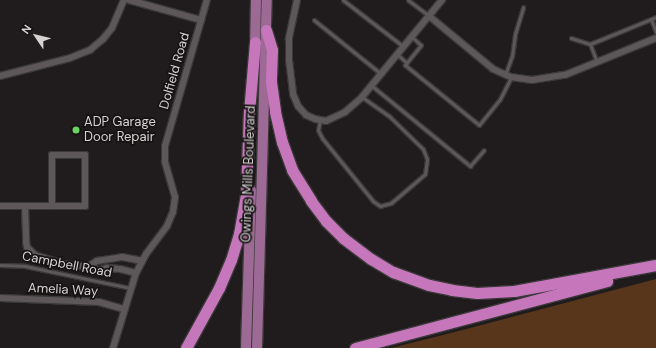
<!DOCTYPE html>
<html>
<head>
<meta charset="utf-8">
<style>
	body { margin:0 }
	#map { position:relative; width:656px; height:348px; overflow:hidden; background:#201c1d; font-family:"DM Sans",sans-serif }
	div>[style] { position:absolute }
	.green>* { inset:0; background:#58361b }
	.roads { filter:drop-shadow(1px 0 #3b3838) drop-shadow(-1px 0 #3b3838) drop-shadow(0 1px #3b3838) drop-shadow(0 -1px #3b3838) }
	.lane>* { height:3px; margin:-1.5px; padding:0 1.5px; transform-origin:1.5px; border-radius:1.5px; background:#5d5759 }
	.street>* { height:6px; margin:-3px; padding:0 3px; transform-origin:3px; border-radius:3px; background:#5d5759 }
	.primary>* { height:10px; margin:-5px; padding:0 5px; transform-origin:5px; border-radius:5px; background:#9c6a94 }
	.highway>* { height:11px; margin:-5.5px; padding:0 5.5px; transform-origin:5.5px; border-radius:5.5px; background:#c677bc }
	.dots>* { width:11px; height:11px; translate:-50% -50%; box-sizing:border-box; border:2px solid #171314; border-radius:50% }
	span { translate:-50% -50%; white-space:nowrap; text-align:center; line-height:1.15; -webkit-text-stroke:3.5px #171314; paint-order:stroke }
	.street-label { font-size:13px; color:#d5d2d2 }
	.poi-label { font-size:13px; color:#d5d2d2 }
	.left { translate:0 -50%; text-align:left }
	.north { position:absolute; left:16px; top:16px; width:40px; height:40px; -webkit-text-stroke:3px #171314; paint-order:stroke; rotate:305deg; font-size:11px; font-weight:700; line-height:16px; text-align:center; color:#d5d2d2 }
	.north::after { content:''; display:block; margin:auto; width:14px; height:18px; background:#d5d2d2; clip-path:polygon(50% 0,100% 100%,50% 72%,0 100%) }
</style>
</head>
<body>
<div id="map">
	<div class="green">
		<i style="clip-path:polygon(656px 279px,656px 348px,391px 348px,455px 332px)"></i>
	</div>
	<div class="roads">
		<div class="lane">
			<i style="left:343px;top:0;width:77px;rotate:37.6deg"></i>
			<i style="left:408px;top:0;width:26px;rotate:37deg"></i>
			<i style="left:651px;top:19px;width:14px;rotate:69deg"></i>
			<i style="left:314px;top:20px;width:85px;rotate:38.8deg"></i>
			<i style="left:412px;top:37px;width:12px;rotate:42deg"></i>
			<i style="left:421px;top:45px;width:26px;rotate:129deg"></i>
			<i style="left:405px;top:65px;width:95px;rotate:39deg"></i>
			<i style="left:479px;top:125px;width:33px;rotate:-51deg"></i>
			<i style="left:500px;top:99px;width:25px;rotate:-63deg"></i>
			<i style="left:571px;top:38px;width:20px;rotate:18deg"></i>
			<i style="left:590px;top:44px;width:19px;rotate:69deg"></i>
			<i style="left:590px;top:44px;width:71px;rotate:-22.2deg"></i>
			<i style="left:398px;top:55px;width:12px;rotate:42deg"></i>
			<i style="left:505px;top:75px;width:20px;rotate:-70deg"></i>
			<i style="left:512px;top:56px;width:22px;rotate:-82deg"></i>
			<i style="left:515px;top:34px;width:28px;rotate:-73deg"></i>
			<i style="left:372px;top:86px;width:127px;rotate:39.2deg"></i>
			<i style="left:470px;top:166px;width:21px;rotate:-49deg"></i>
			<i style="left:320px;top:120px;width:10px;rotate:101deg"></i>
			<i style="left:318px;top:130px;width:9px;rotate:63deg"></i>
			<i style="left:322px;top:138px;width:81px;rotate:51deg"></i>
			<i style="left:373px;top:201px;width:9px;rotate:36deg"></i>
			<i style="left:380px;top:206px;width:11px;rotate:-15deg"></i>
			<i style="left:391px;top:203px;width:45px;rotate:-40.5deg"></i>
			<i style="left:425px;top:174px;width:15px;rotate:-82deg"></i>
			<i style="left:427px;top:159px;width:11px;rotate:-112deg"></i>
			<i style="left:423px;top:149px;width:47px;rotate:-135.9deg"></i>
			<i style="left:389px;top:116px;width:33px;rotate:-145deg"></i>
			<i style="left:0;top:265px;width:25px;rotate:2deg"></i>
			<i style="left:25px;top:266px;width:107px;rotate:11.8deg"></i>
		</div>
		<div class="street">
			<i style="left:129px;top:0;width:75px;rotate:15.5deg"></i>
			<i style="left:297px;top:0;width:40px;rotate:102deg"></i>
			<i style="left:289px;top:39px;width:21px;rotate:90deg"></i>
			<i style="left:289px;top:60px;width:34px;rotate:83deg"></i>
			<i style="left:293px;top:94px;width:13px;rotate:67deg"></i>
			<i style="left:298px;top:106px;width:12px;rotate:48deg"></i>
			<i style="left:306px;top:115px;width:10px;rotate:24deg"></i>
			<i style="left:315px;top:119px;width:11px;rotate:10deg"></i>
			<i style="left:326px;top:121px;width:21px;rotate:-25deg"></i>
			<i style="left:345px;top:112px;width:23px;rotate:-41deg"></i>
			<i style="left:362px;top:97px;width:126px;rotate:-50.5deg"></i>
			<i style="left:429px;top:16px;width:83px;rotate:39.6deg"></i>
			<i style="left:493px;top:69px;width:20px;rotate:24deg"></i>
			<i style="left:511px;top:77px;width:21px;rotate:8deg"></i>
			<i style="left:532px;top:80px;width:33px;rotate:-9deg"></i>
			<i style="left:565px;top:75px;width:98px;rotate:-22.1deg"></i>
			<i style="left:0;top:76px;width:72px;rotate:-14.4deg"></i>
			<i style="left:70px;top:58px;width:22px;rotate:-22deg"></i>
			<i style="left:90px;top:50px;width:17px;rotate:-40deg"></i>
			<i style="left:103px;top:39px;width:14px;rotate:-51deg"></i>
			<i style="left:112px;top:28px;width:30px;rotate:-67deg"></i>
			<i style="left:0;top:206px;width:25px"></i>
			<i style="left:25px;top:206px;width:36px;rotate:88deg"></i>
			<i style="left:26px;top:242px;width:5px;rotate:79deg"></i>
			<i style="left:27px;top:247px;width:11px;rotate:45deg"></i>
			<i style="left:35px;top:255px;width:29px;rotate:18deg"></i>
			<i style="left:63px;top:264px;width:25px;rotate:7deg"></i>
			<i style="left:88px;top:267px;width:11px;rotate:22deg"></i>
			<i style="left:98px;top:271px;width:9px;rotate:-18deg"></i>
			<i style="left:107px;top:268px;width:13px;rotate:4deg"></i>
			<i style="left:120px;top:269px;width:16px;rotate:14deg"></i>
			<i style="left:25px;top:206px;width:60px"></i>
			<i style="left:85px;top:206px;width:51px;rotate:-90deg"></i>
			<i style="left:85px;top:155px;width:33px;rotate:180deg"></i>
			<i style="left:52px;top:155px;width:51px;rotate:90deg"></i>
			<i style="left:88px;top:267px;width:11px;rotate:-34deg"></i>
			<i style="left:97px;top:261px;width:25px;rotate:-9deg"></i>
			<i style="left:122px;top:257px;width:20px;rotate:11deg"></i>
			<i style="left:0;top:298px;width:99px;rotate:2.3deg"></i>
			<i style="left:99px;top:302px;width:26px;rotate:16deg"></i>
			<i style="left:113px;top:348px;width:78px;rotate:-73deg"></i>
			<i style="left:136px;top:273px;width:21px;rotate:-62deg"></i>
			<i style="left:146px;top:254px;width:35px;rotate:-53deg"></i>
			<i style="left:167px;top:226px;width:15px;rotate:-67deg"></i>
			<i style="left:173px;top:212px;width:15px;rotate:-82deg"></i>
			<i style="left:175px;top:197px;width:37px;rotate:-106deg"></i>
			<i style="left:165px;top:161px;width:15px;rotate:-90deg"></i>
			<i style="left:165px;top:146px;width:152px;rotate:-74deg"></i>
		</div>
		<div class="primary">
			<i style="left:255px;top:50px;width:50px;rotate:-88.9deg"></i>
			<i style="left:246px;top:348px;width:158px;rotate:-88.2deg"></i>
			<i style="left:257px;top:348px;width:348px;rotate:-88.4deg"></i>
		</div>
		<div class="highway">
			<i style="left:266px;top:30px;width:21px;rotate:73deg"></i>
			<i style="left:272px;top:50px;width:32px;rotate:92deg"></i>
			<i style="left:271px;top:82px;width:30px;rotate:82deg"></i>
			<i style="left:275px;top:112px;width:31px;rotate:77deg"></i>
			<i style="left:282px;top:142px;width:30px;rotate:70deg"></i>
			<i style="left:292px;top:170px;width:36px;rotate:58deg"></i>
			<i style="left:311px;top:201px;width:25px;rotate:53deg"></i>
			<i style="left:326px;top:221px;width:24px;rotate:45deg"></i>
			<i style="left:343px;top:238px;width:35px;rotate:37deg"></i>
			<i style="left:371px;top:259px;width:26px;rotate:31deg"></i>
			<i style="left:393px;top:272px;width:38px;rotate:20deg"></i>
			<i style="left:429px;top:285px;width:24px;rotate:12deg"></i>
			<i style="left:452px;top:290px;width:25px;rotate:7deg"></i>
			<i style="left:477px;top:293px;width:37px;rotate:-3deg"></i>
			<i style="left:514px;top:291px;width:144px;rotate:-10.4deg"></i>
			<i style="left:186px;top:348px;width:68px;rotate:-61.2deg"></i>
			<i style="left:219px;top:288px;width:30px;rotate:-67deg"></i>
			<i style="left:231px;top:260px;width:27px;rotate:-73deg"></i>
			<i style="left:239px;top:234px;width:39px;rotate:-80deg"></i>
			<i style="left:246px;top:196px;width:84px;rotate:-88deg"></i>
			<i style="left:249px;top:112px;width:70px;rotate:-85.1deg"></i>
			<i style="left:355px;top:348px;width:261px;rotate:-14.9deg"></i>
		</div>
	</div>
	<div class="dots">
		<i style="left:76px;top:130px;background:#69d464"></i>
	</div>
	<div class="street-label">
		<span style="left:175px;top:71px;rotate:-74deg">Dolfield Road</span>
		<span style="left:249px;top:174px;rotate:-88deg">Owings Mills Boulevard</span>
		<span style="left:67px;top:265px;rotate:11deg">Campbell Road</span>
		<span style="left:63px;top:290px;rotate:3deg">Amelia Way</span>
	</div>
	<div class="poi-label">
		<span class="left" style="left:84px;top:130px">ADP Garage<br>Door Repair</span>
	</div>
	<div class="north">N</div>
</div>
</body>
</html>
